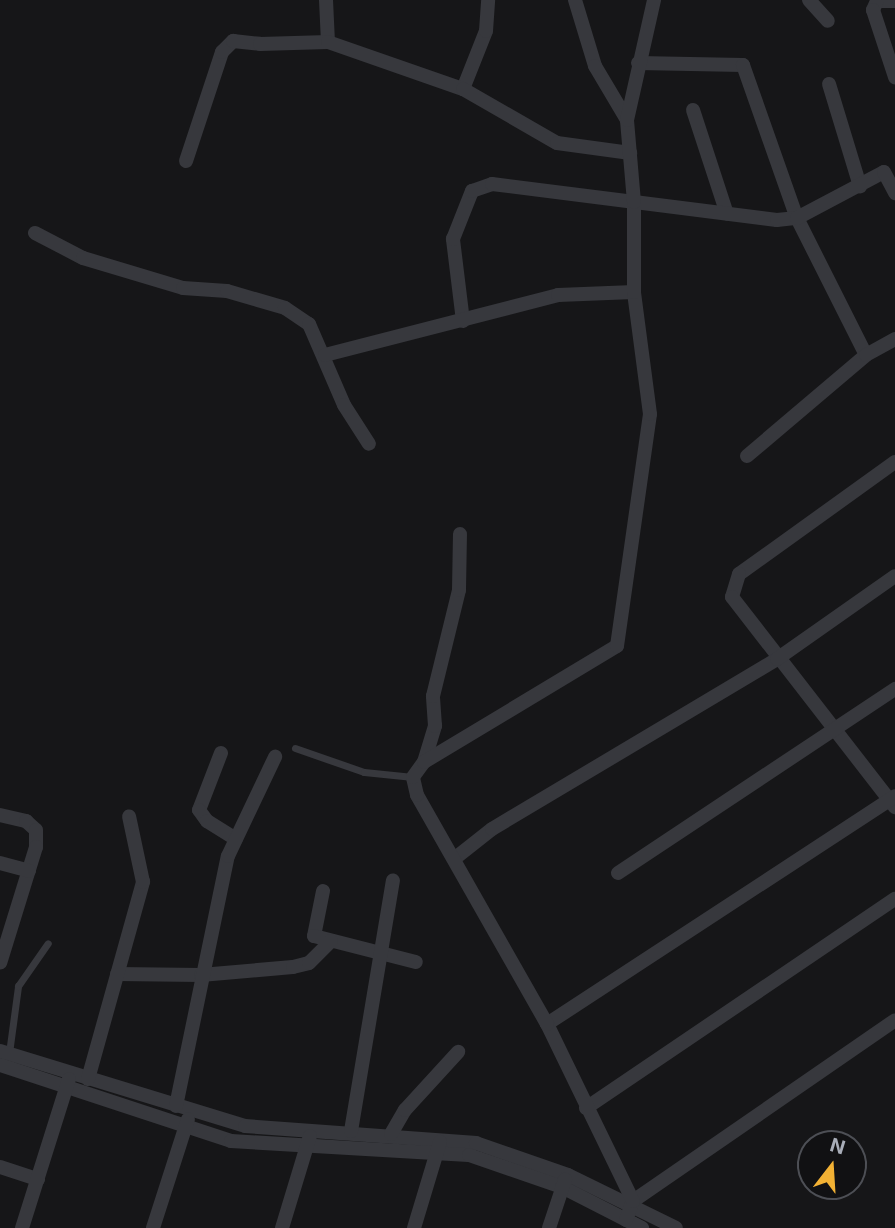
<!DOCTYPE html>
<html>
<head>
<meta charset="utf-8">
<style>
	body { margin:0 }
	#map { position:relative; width:895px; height:1228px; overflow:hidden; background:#161618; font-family:Inter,sans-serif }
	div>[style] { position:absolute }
	.service>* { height:7px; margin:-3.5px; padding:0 3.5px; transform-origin:3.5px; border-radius:3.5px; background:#37383d }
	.minor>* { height:14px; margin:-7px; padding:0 7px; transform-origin:7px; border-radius:7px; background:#37383d }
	span { translate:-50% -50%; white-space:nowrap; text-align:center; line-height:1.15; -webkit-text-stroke:6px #111113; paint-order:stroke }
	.north { position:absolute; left:797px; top:1130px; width:70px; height:70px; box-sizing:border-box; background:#111113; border:2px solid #4d4f55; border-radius:50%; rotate:17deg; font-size:19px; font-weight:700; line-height:28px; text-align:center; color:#a8adb8 }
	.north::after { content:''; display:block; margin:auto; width:24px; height:32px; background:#f2b134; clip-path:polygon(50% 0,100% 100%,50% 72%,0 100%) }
</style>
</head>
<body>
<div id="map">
	<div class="service">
		<i style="left:295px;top:748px;width:73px;rotate:19.2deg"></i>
		<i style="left:364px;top:772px;width:49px;rotate:5.8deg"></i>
		<i style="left:9px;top:1053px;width:68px;rotate:-82.3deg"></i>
		<i style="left:18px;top:986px;width:52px;rotate:-55.1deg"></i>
	</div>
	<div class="minor">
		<i style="left:326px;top:0;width:42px;rotate:87.3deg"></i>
		<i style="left:575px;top:0;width:69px;rotate:73.1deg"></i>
		<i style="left:595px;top:66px;width:63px;rotate:59.3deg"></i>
		<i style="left:809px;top:0;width:28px;rotate:48deg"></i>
		<i style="left:895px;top:1px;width:18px;rotate:180deg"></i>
		<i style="left:877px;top:1px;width:10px;rotate:114deg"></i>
		<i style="left:873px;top:10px;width:71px;rotate:71.8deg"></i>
		<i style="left:638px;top:63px;width:105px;rotate:1.1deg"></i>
		<i style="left:743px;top:65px;width:162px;rotate:70.6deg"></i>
		<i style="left:797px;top:218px;width:153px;rotate:63.3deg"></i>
		<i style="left:829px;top:84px;width:107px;rotate:73.1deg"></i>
		<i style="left:463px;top:89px;width:62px;rotate:-68.4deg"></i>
		<i style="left:486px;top:31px;width:31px;rotate:-86deg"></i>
		<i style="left:693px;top:110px;width:109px;rotate:71.9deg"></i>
		<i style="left:186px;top:161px;width:115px;rotate:-71.7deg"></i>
		<i style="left:222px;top:52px;width:16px;rotate:-45deg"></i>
		<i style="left:233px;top:41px;width:27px;rotate:6deg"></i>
		<i style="left:260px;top:44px;width:68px;rotate:-1.7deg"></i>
		<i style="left:328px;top:42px;width:143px;rotate:19.2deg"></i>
		<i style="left:463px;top:89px;width:108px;rotate:29.9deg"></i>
		<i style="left:557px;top:143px;width:74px;rotate:7.8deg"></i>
		<i style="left:35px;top:233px;width:54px;rotate:27.5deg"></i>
		<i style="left:83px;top:258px;width:104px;rotate:16.7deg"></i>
		<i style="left:183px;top:288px;width:44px;rotate:3.9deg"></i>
		<i style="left:227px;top:291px;width:60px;rotate:16.3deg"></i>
		<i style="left:285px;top:308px;width:29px;rotate:34deg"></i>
		<i style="left:309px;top:324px;width:88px;rotate:66.6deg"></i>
		<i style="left:344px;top:405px;width:46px;rotate:57.3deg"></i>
		<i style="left:463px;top:321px;width:83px;rotate:-97deg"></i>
		<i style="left:453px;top:239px;width:52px;rotate:-68.4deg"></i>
		<i style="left:472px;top:191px;width:21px;rotate:-19deg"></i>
		<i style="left:492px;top:184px;width:287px;rotate:7.2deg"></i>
		<i style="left:777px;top:220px;width:20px;rotate:-6deg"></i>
		<i style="left:797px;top:218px;width:98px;rotate:-27.9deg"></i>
		<i style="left:884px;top:172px;width:24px;rotate:62deg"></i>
		<i style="left:325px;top:355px;width:241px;rotate:-14.4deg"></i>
		<i style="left:558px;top:295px;width:76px;rotate:-2.3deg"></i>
		<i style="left:747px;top:456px;width:156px;rotate:-40.3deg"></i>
		<i style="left:866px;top:355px;width:33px;rotate:-29deg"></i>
		<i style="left:895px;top:462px;width:192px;rotate:144.3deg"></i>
		<i style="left:739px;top:574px;width:24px;rotate:107deg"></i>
		<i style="left:732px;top:597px;width:266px;rotate:52.2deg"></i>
		<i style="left:221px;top:753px;width:61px;rotate:111.1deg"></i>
		<i style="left:199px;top:810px;width:14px;rotate:54deg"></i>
		<i style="left:207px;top:821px;width:34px;rotate:32deg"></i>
		<i style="left:424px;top:762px;width:38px;rotate:-73deg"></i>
		<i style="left:435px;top:726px;width:30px;rotate:-94deg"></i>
		<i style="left:433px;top:696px;width:109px;rotate:-76.2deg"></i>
		<i style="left:459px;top:590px;width:56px;rotate:-89deg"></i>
		<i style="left:0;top:815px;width:27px;rotate:13deg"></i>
		<i style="left:26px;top:821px;width:13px;rotate:42deg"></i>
		<i style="left:36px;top:830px;width:17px;rotate:90deg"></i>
		<i style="left:36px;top:847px;width:121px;rotate:107.2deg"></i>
		<i style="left:454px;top:859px;width:48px;rotate:-38.3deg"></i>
		<i style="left:492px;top:829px;width:332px;rotate:-30.8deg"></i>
		<i style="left:777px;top:659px;width:144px;rotate:-35.1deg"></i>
		<i style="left:0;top:863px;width:30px;rotate:15deg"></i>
		<i style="left:618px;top:873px;width:333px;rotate:-33.6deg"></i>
		<i style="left:323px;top:891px;width:46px;rotate:101.3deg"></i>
		<i style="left:314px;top:936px;width:105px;rotate:14.3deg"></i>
		<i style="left:117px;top:974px;width:84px;rotate:0.7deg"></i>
		<i style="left:201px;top:975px;width:92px;rotate:-5deg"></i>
		<i style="left:293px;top:967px;width:16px;rotate:-14deg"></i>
		<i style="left:309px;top:963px;width:31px;rotate:-45deg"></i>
		<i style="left:547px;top:1024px;width:416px;rotate:-33.2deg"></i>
		<i style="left:0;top:1051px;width:256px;rotate:17deg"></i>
		<i style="left:245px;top:1126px;width:232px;rotate:4.2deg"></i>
		<i style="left:476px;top:1143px;width:97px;rotate:19.2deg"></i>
		<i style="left:568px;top:1175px;width:120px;rotate:26.1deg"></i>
		<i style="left:0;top:1065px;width:243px;rotate:18.2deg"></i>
		<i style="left:231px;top:1141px;width:238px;rotate:3.4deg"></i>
		<i style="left:469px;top:1155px;width:98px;rotate:19deg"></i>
		<i style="left:562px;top:1187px;width:90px;rotate:27.1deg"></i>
		<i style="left:88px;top:1079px;width:205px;rotate:-74.4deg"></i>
		<i style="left:143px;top:882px;width:67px;rotate:-102deg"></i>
		<i style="left:176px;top:1106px;width:255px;rotate:-78.3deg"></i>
		<i style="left:228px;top:856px;width:110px;rotate:-64.6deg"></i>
		<i style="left:586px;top:1108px;width:373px;rotate:-34.1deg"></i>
		<i style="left:351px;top:1131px;width:254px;rotate:-80.5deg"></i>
		<i style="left:391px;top:1134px;width:28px;rotate:-60deg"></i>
		<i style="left:405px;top:1110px;width:79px;rotate:-47.6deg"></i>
		<i style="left:0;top:1167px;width:40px;rotate:18deg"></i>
		<i style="left:633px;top:1201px;width:318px;rotate:-34.6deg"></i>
		<i style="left:626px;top:1220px;width:20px;rotate:-70deg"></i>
		<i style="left:633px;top:1201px;width:197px;rotate:-115.9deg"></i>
		<i style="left:547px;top:1024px;width:263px;rotate:-119.6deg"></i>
		<i style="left:417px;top:795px;width:18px;rotate:-103deg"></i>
		<i style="left:413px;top:777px;width:19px;rotate:-54deg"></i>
		<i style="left:424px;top:762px;width:225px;rotate:-31deg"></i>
		<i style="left:617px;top:646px;width:234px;rotate:-81.9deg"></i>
		<i style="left:650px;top:414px;width:123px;rotate:-97.5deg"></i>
		<i style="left:634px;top:292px;width:90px;rotate:-90deg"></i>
		<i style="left:634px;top:202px;width:82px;rotate:-94.9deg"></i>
		<i style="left:627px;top:120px;width:123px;rotate:-77.3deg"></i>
		<i style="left:22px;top:1228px;width:156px;rotate:-72.5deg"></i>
		<i style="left:153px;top:1228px;width:114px;rotate:-72.2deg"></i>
		<i style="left:282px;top:1228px;width:96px;rotate:-73.1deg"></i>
		<i style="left:414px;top:1228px;width:90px;rotate:-73.2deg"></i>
		<i style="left:549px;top:1228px;width:51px;rotate:-71.6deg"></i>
	</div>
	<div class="north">N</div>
</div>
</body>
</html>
